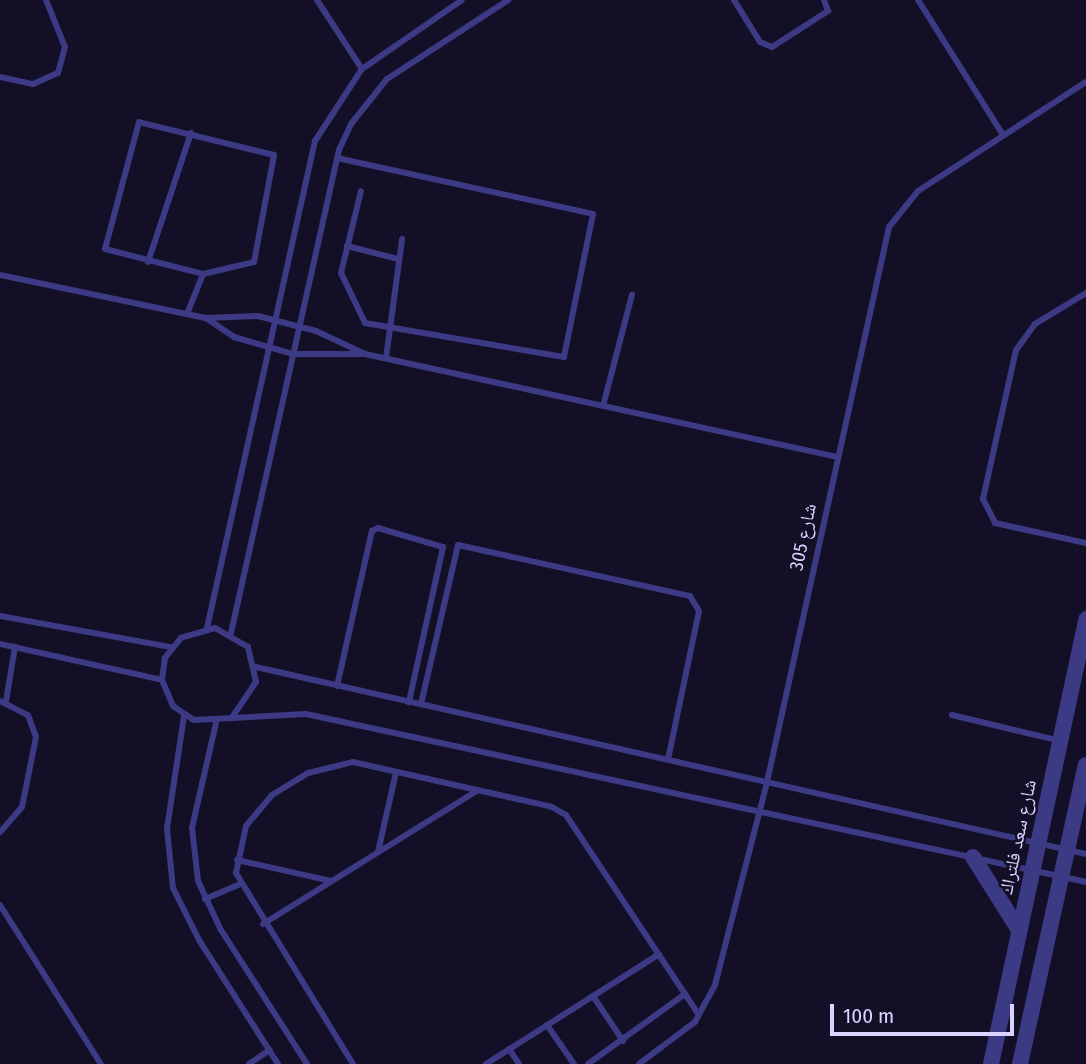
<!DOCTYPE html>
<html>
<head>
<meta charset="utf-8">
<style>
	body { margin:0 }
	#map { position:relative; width:1086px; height:1064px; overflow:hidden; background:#130f26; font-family:"Fira Sans Condensed","Noto Naskh Arabic",sans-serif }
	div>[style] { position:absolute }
	.service>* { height:6px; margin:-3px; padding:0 3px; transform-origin:3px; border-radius:3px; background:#3d3a85 }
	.tertiary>* { height:16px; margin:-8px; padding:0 8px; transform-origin:8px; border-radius:8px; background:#3d3a85 }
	span { translate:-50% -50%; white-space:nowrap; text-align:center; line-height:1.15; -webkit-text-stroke:5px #130f26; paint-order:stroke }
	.street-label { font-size:19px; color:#d9d4ff }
	.scale { position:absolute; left:830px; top:1004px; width:184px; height:32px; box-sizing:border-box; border:4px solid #d9d4ff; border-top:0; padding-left:9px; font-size:21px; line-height:24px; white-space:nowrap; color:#d9d4ff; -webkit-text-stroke:5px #130f26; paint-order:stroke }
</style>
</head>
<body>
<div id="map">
	<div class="service">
		<i style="left:317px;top:0;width:82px;rotate:56.9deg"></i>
		<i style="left:734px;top:0;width:49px;rotate:58.2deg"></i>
		<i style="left:760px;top:42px;width:13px;rotate:23deg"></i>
		<i style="left:772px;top:47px;width:67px;rotate:-32.7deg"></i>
		<i style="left:828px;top:11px;width:12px;rotate:-110deg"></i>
		<i style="left:918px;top:0;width:160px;rotate:57.8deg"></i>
		<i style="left:0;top:77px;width:34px;rotate:12deg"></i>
		<i style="left:33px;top:84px;width:27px;rotate:-24deg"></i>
		<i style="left:58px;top:73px;width:27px;rotate:-75deg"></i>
		<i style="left:65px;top:47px;width:51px;rotate:-112deg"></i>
		<i style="left:337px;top:158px;width:262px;rotate:12.3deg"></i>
		<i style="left:593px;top:214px;width:146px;rotate:101.5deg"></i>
		<i style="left:564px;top:357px;width:202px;rotate:-170.3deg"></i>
		<i style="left:365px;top:323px;width:55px;rotate:-115.6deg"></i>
		<i style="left:341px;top:273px;width:84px;rotate:-76.3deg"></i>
		<i style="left:347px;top:246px;width:53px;rotate:14.3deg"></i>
		<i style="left:148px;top:262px;width:136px;rotate:-71.6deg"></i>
		<i style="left:0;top:275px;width:210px;rotate:11.8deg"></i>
		<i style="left:206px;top:318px;width:52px;rotate:-2.2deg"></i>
		<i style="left:258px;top:316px;width:60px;rotate:14.5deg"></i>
		<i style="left:316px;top:331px;width:54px;rotate:25.1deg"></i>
		<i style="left:365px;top:354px;width:482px;rotate:12.3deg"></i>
		<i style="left:1086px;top:293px;width:60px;rotate:148.7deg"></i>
		<i style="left:1035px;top:324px;width:32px;rotate:126deg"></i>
		<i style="left:1016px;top:350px;width:153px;rotate:102.5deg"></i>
		<i style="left:983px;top:499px;width:27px;rotate:63deg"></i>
		<i style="left:995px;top:523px;width:93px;rotate:12.4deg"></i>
		<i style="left:187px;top:314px;width:43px;rotate:-68.2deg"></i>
		<i style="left:203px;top:274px;width:52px;rotate:-13.2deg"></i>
		<i style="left:254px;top:262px;width:109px;rotate:-79.4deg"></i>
		<i style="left:274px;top:155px;width:139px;rotate:-166.3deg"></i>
		<i style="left:139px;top:122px;width:131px;rotate:105deg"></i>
		<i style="left:105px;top:249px;width:101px;rotate:14.3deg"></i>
		<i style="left:206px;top:318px;width:34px;rotate:34deg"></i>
		<i style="left:234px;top:337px;width:61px;rotate:16.1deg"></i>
		<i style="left:293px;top:354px;width:70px"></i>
		<i style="left:386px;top:358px;width:120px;rotate:-82.3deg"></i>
		<i style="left:603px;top:406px;width:115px;rotate:-75.4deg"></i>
		<i style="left:0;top:616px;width:174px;rotate:10.3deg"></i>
		<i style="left:207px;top:628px;width:499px;rotate:-77.5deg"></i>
		<i style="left:315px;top:141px;width:86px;rotate:-56.9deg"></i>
		<i style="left:362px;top:69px;width:121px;rotate:-34.6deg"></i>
		<i style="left:231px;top:633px;width:495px;rotate:-77.4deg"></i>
		<i style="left:339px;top:150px;width:29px;rotate:-65deg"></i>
		<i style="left:351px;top:124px;width:58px;rotate:-51.3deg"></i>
		<i style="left:387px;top:79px;width:145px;rotate:-33.1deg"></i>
		<i style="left:0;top:644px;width:166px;rotate:12.5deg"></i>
		<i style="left:256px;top:667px;width:851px;rotate:12.7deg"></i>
		<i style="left:337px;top:686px;width:159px;rotate:-77.3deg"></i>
		<i style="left:372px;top:531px;width:7px;rotate:-27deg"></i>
		<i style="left:378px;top:528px;width:68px;rotate:16.3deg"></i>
		<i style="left:443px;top:547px;width:159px;rotate:102.4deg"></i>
		<i style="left:0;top:701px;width:31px;rotate:27deg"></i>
		<i style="left:28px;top:715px;width:23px;rotate:70deg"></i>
		<i style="left:36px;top:737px;width:71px;rotate:101.3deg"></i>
		<i style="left:22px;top:807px;width:33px;rotate:131deg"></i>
		<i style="left:6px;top:701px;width:55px;rotate:-80.5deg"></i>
		<i style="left:421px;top:704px;width:163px;rotate:-76.9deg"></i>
		<i style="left:458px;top:545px;width:238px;rotate:12.4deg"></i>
		<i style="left:690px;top:596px;width:17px;rotate:59deg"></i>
		<i style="left:699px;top:611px;width:152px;rotate:101.8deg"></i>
		<i style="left:952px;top:715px;width:111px;rotate:13.5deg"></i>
		<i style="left:184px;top:716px;width:114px;rotate:98.6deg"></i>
		<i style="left:167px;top:829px;width:59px;rotate:84.2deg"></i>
		<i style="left:173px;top:888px;width:58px;rotate:63.4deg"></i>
		<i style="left:199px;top:940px;width:147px;rotate:57.5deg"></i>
		<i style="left:233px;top:716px;width:41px;rotate:-55.9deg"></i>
		<i style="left:256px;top:682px;width:36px;rotate:-103deg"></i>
		<i style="left:248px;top:647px;width:38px;rotate:-150deg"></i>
		<i style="left:215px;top:628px;width:35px;rotate:164deg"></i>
		<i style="left:181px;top:638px;width:26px;rotate:129deg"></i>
		<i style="left:165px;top:658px;width:22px;rotate:98deg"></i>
		<i style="left:162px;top:680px;width:28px;rotate:67deg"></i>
		<i style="left:173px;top:706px;width:25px;rotate:34deg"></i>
		<i style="left:194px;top:720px;width:112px;rotate:-3.1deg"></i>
		<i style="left:306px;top:714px;width:798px;rotate:12.15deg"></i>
		<i style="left:216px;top:723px;width:108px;rotate:102.9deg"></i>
		<i style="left:192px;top:828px;width:53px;rotate:83.5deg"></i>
		<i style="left:198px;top:881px;width:54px;rotate:64.9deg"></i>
		<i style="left:221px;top:930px;width:159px;rotate:57.3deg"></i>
		<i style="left:378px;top:852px;width:82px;rotate:-77.3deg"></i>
		<i style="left:237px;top:860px;width:96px;rotate:12.6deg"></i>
		<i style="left:205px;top:899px;width:36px;rotate:-23deg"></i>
		<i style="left:0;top:905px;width:188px;rotate:57.6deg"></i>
		<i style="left:263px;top:924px;width:253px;rotate:-31.9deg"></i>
		<i style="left:593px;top:996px;width:54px;rotate:56.3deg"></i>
		<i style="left:547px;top:1025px;width:47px;rotate:55.3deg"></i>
		<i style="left:509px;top:1049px;width:18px;rotate:56deg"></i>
		<i style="left:249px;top:1064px;width:25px;rotate:-34deg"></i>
		<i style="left:353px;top:1064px;width:224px;rotate:-121.5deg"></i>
		<i style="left:236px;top:873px;width:48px;rotate:-78deg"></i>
		<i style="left:246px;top:826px;width:40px;rotate:-50deg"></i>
		<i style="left:272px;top:795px;width:42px;rotate:-31.4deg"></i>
		<i style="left:308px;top:773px;width:46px;rotate:-13.7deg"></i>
		<i style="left:353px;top:762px;width:204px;rotate:12.7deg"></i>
		<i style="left:552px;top:807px;width:16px;rotate:30deg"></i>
		<i style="left:566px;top:815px;width:240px;rotate:56.4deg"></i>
		<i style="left:486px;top:1064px;width:205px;rotate:-32.4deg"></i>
		<i style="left:588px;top:1064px;width:120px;rotate:-35.8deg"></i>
		<i style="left:639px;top:1064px;width:70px;rotate:-36.9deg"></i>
		<i style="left:695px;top:1022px;width:42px;rotate:-61.6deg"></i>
		<i style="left:715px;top:985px;width:210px;rotate:-75.6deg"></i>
		<i style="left:767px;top:782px;width:568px;rotate:-77.6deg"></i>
		<i style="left:889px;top:227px;width:46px;rotate:-51.1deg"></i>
		<i style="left:918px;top:191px;width:200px;rotate:-33deg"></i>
	</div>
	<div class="tertiary">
		<i style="left:973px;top:857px;width:86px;rotate:57.8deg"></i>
		<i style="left:991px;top:1064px;width:455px;rotate:-77.9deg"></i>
		<i style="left:1020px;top:1064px;width:306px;rotate:-77.6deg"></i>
	</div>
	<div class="street-label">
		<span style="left:803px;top:537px;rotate:-78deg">شارع 305</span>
		<span style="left:1018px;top:837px;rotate:-78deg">شارع سعد فلتراك</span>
	</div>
	<div class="scale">100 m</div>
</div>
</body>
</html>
